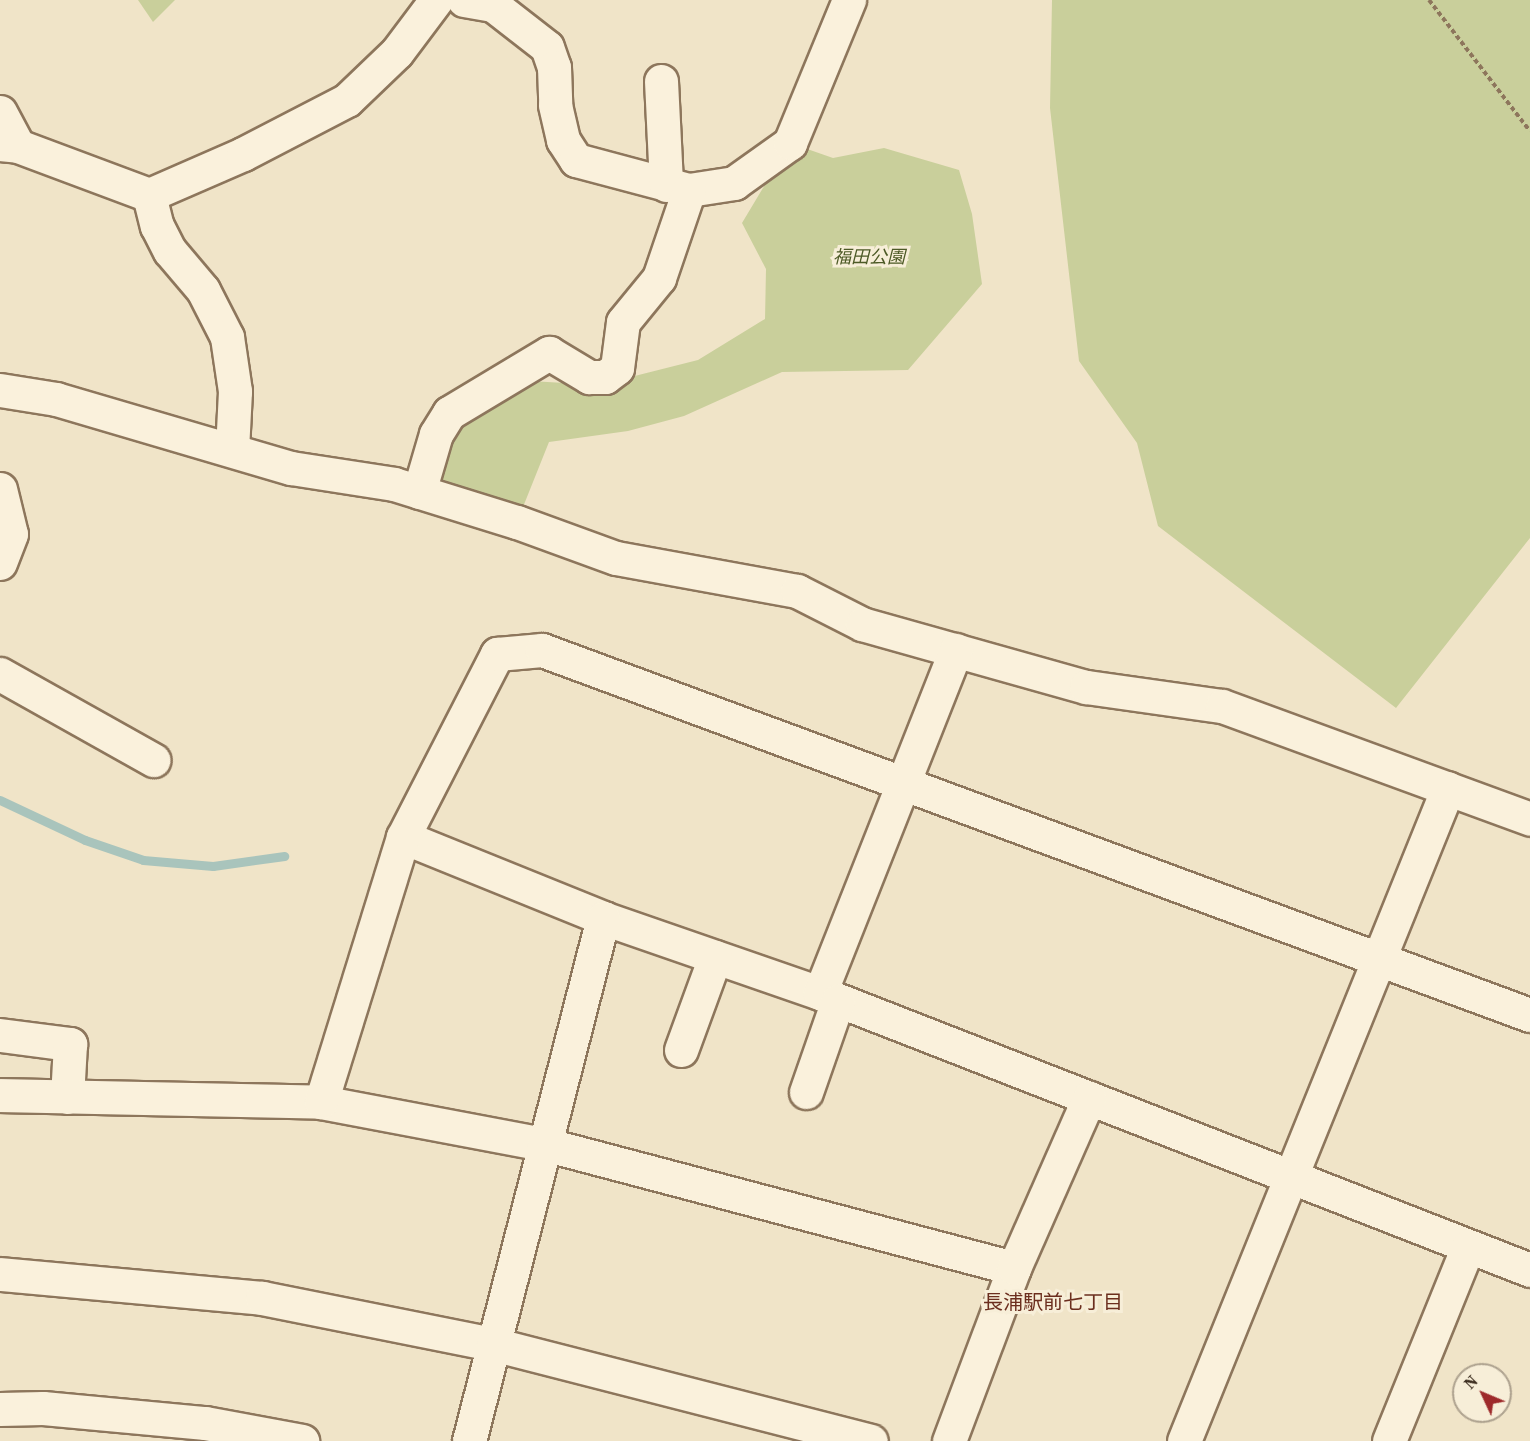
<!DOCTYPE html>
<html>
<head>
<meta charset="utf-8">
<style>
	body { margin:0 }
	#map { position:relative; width:1530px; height:1441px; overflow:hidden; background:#f0e4c8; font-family:"Source Serif 4","Noto Sans JP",serif }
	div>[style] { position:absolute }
	.green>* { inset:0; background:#c9cf9b }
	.stream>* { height:9px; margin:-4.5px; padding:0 4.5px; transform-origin:4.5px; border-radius:4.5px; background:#a9c4bc }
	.path>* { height:4px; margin-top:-2px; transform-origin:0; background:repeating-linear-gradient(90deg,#8d765c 0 4.5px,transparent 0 7.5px) }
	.roads { filter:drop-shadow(2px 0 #8d765c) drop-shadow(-2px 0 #8d765c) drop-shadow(0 2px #8d765c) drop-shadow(0 -2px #8d765c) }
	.minor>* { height:33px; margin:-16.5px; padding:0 16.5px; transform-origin:16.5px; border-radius:16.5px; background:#faf1dc }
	span { translate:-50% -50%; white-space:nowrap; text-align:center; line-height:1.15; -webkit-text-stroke:6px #f7eed8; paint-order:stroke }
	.park-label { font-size:18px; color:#4d5a26; font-style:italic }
	.neighbourhood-label { font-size:20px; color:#6b2e1e }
	.north { position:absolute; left:1452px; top:1363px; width:60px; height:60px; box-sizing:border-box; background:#f7eed8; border:2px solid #ada18e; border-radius:50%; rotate:314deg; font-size:16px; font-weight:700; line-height:24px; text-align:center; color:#3d2e20 }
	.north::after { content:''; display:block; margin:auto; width:21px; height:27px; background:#9e2a2b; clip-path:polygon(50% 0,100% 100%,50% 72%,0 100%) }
</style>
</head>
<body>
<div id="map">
	<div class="green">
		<i style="clip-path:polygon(138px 0,175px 0,153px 22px)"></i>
		<i style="clip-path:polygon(1052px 0,1530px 0,1530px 538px,1396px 708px,1158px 526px,1137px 443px,1079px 361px,1050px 108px)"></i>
		<i style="clip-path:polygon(790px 143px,833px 158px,884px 148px,959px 170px,972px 214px,982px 284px,908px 370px,782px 372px,684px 416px,628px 431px,549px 442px,517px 522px,429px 495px,448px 423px,513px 380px,599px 385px,698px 360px,765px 319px,766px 269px,742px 223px)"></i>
	</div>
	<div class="stream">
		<i style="left:0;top:800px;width:94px;rotate:25.2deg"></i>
		<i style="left:85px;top:840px;width:61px;rotate:19deg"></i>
		<i style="left:143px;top:860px;width:70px;rotate:4.9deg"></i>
		<i style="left:213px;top:866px;width:72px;rotate:-8deg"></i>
	</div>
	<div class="path">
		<i style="left:1429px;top:0;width:165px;rotate:52.4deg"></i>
	</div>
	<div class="roads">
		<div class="minor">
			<i style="left:464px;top:0;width:29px;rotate:10deg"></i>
			<i style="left:493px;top:5px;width:68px;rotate:37.9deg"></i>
			<i style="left:547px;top:47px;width:21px;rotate:71deg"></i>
			<i style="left:554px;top:67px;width:38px;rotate:88deg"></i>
			<i style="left:555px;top:105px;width:36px;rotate:77deg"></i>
			<i style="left:563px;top:140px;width:24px;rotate:57deg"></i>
			<i style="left:576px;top:160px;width:117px;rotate:14.9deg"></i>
			<i style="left:689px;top:190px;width:46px;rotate:-8.8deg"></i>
			<i style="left:734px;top:183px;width:69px;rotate:-35.5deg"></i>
			<i style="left:790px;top:143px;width:155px;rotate:-67.6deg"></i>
			<i style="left:661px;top:81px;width:104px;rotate:87.2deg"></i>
			<i style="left:0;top:112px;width:38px;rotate:62deg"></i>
			<i style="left:0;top:144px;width:18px;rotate:6deg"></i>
			<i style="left:18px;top:146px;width:140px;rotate:20.5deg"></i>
			<i style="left:149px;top:195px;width:32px;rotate:76deg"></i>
			<i style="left:157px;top:226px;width:28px;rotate:63deg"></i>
			<i style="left:170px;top:251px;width:51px;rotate:49.8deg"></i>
			<i style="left:203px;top:290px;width:53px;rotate:62.9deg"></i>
			<i style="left:227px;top:337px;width:55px;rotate:81.6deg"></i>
			<i style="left:235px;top:391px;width:59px;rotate:92.9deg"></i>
			<i style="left:149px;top:195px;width:103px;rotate:-23.6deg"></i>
			<i style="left:243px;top:154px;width:117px;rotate:-27.4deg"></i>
			<i style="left:347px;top:100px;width:69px;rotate:-43.8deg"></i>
			<i style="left:397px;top:52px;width:65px;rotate:-53.1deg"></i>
			<i style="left:0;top:390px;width:57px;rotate:9.1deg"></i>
			<i style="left:56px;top:399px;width:245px;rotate:16.4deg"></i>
			<i style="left:291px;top:468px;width:104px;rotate:8.8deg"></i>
			<i style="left:394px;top:484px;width:129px;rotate:17.2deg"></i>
			<i style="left:517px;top:522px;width:105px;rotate:20deg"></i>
			<i style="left:616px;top:558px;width:184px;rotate:10.3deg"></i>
			<i style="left:797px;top:591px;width:73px;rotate:26.9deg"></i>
			<i style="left:862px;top:624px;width:233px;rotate:15.7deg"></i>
			<i style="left:1086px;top:687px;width:137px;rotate:8deg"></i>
			<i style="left:1222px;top:706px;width:328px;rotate:20.1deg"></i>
			<i style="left:0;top:489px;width:46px;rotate:76.3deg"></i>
			<i style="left:11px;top:534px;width:31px;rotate:111deg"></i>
			<i style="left:419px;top:492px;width:60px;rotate:-73.7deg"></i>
			<i style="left:436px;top:434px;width:25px;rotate:-58deg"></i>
			<i style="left:449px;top:413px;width:117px;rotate:-31deg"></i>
			<i style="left:549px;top:353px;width:47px;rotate:31deg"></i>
			<i style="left:589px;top:377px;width:16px"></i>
			<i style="left:605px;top:377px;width:15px;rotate:-37deg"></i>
			<i style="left:617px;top:368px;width:46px;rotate:-82.6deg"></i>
			<i style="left:623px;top:322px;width:57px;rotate:-50.7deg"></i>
			<i style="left:659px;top:278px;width:93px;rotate:-71.2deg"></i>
			<i style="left:0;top:674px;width:176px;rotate:29.3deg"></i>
			<i style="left:403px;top:837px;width:216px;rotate:22deg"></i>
			<i style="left:603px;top:918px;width:230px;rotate:19.1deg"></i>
			<i style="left:820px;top:993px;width:762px;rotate:21.31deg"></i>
			<i style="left:820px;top:993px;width:369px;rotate:-68.4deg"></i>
			<i style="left:0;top:1035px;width:71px;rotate:7.3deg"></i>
			<i style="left:70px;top:1044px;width:53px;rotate:93.2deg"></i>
			<i style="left:681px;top:1050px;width:99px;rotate:-69.9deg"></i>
			<i style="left:806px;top:1092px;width:97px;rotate:-70.8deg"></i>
			<i style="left:0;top:1095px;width:321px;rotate:1.2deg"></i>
			<i style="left:321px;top:1102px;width:227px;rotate:10.7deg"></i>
			<i style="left:544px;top:1144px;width:486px;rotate:14.8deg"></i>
			<i style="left:321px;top:1102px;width:277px;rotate:-72.8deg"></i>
			<i style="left:403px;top:837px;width:206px;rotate:-62.8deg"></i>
			<i style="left:497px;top:654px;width:45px;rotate:-5.1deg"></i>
			<i style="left:542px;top:650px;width:1053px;rotate:20.28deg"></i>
			<i style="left:0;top:1274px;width:263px;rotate:5.2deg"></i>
			<i style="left:262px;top:1298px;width:236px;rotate:11.3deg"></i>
			<i style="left:493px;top:1344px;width:390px;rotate:14.4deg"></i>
			<i style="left:0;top:1409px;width:43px;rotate:-1.3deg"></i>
			<i style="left:43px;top:1408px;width:163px;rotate:5.3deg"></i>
			<i style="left:205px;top:1423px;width:99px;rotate:10.5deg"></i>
			<i style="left:469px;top:1441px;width:540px;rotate:-75.63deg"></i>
			<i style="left:949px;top:1441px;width:185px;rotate:-69.4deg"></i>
			<i style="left:1014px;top:1268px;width:186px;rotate:-66.2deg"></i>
			<i style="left:1184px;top:1441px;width:704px;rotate:-67.99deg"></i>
			<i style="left:1389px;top:1441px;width:210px;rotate:-67.9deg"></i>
		</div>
	</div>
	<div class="park-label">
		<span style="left:869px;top:257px">福田公園</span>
	</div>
	<div class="neighbourhood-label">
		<span style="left:1053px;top:1302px">長浦駅前七丁目</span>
	</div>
	<div class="north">N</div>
</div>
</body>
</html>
